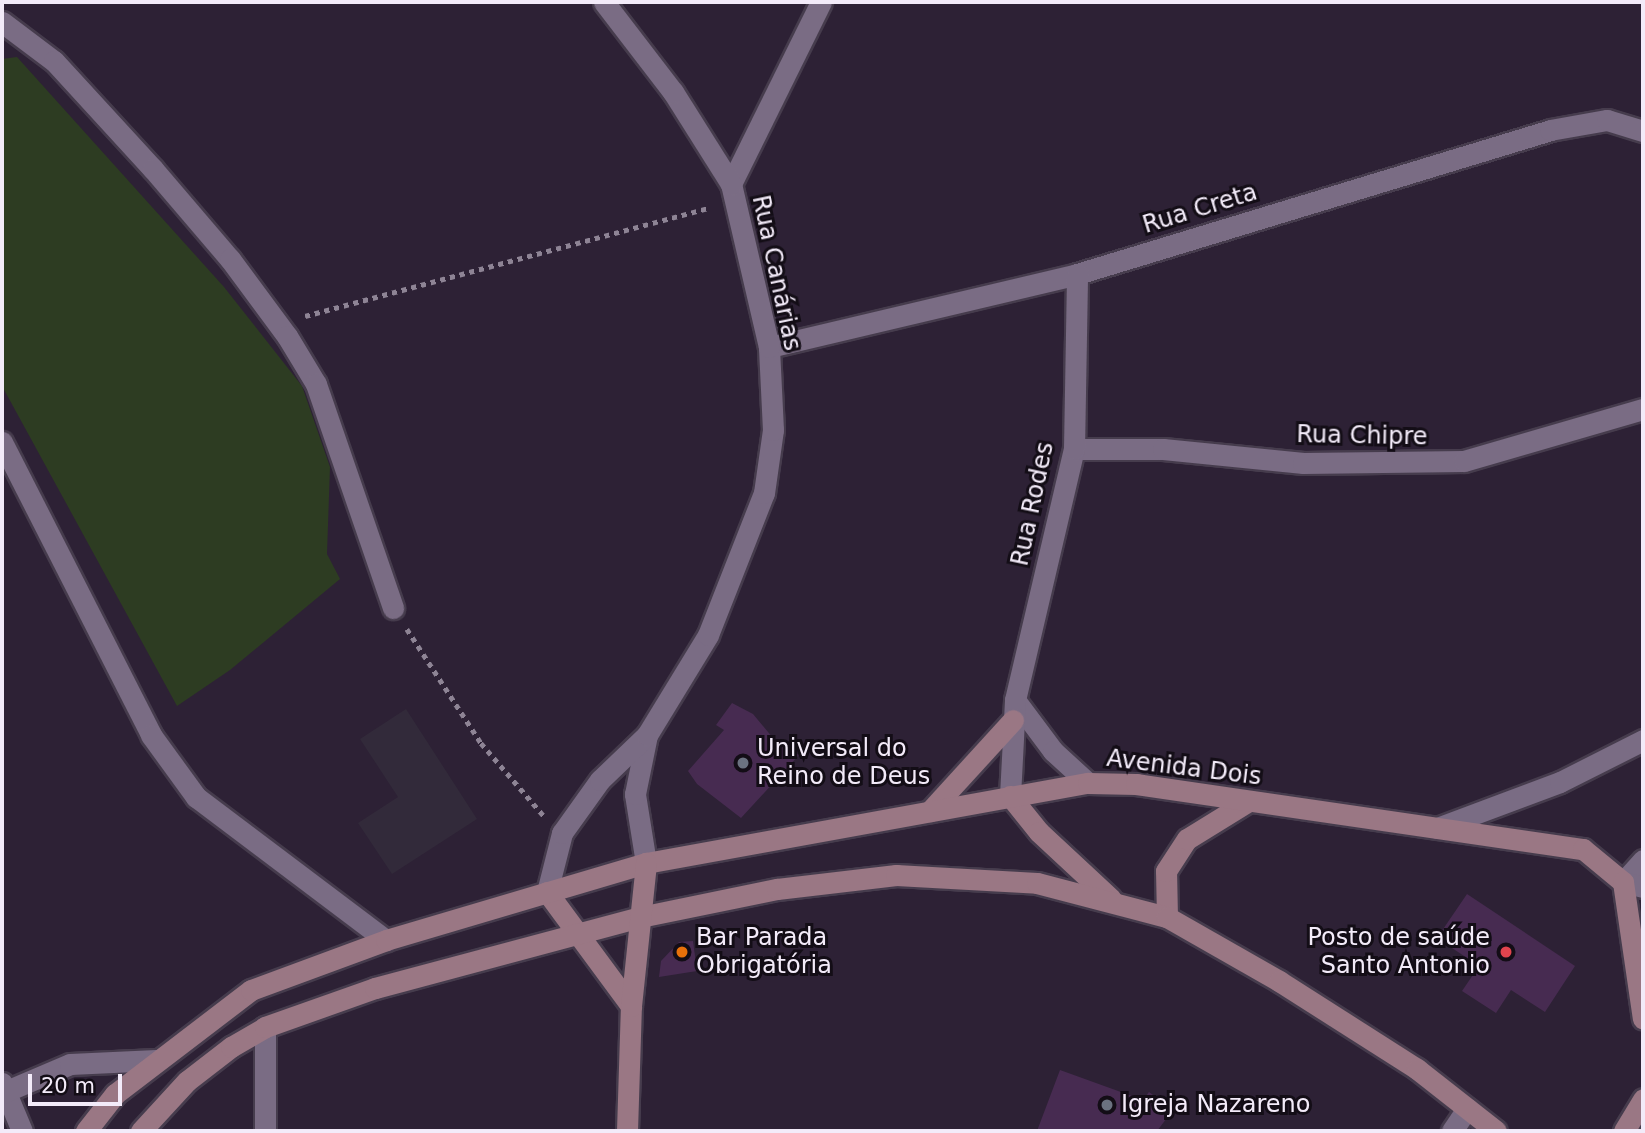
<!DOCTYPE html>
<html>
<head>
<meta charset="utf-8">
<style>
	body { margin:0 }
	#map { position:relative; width:1645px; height:1133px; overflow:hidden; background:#2d2135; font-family:"DejaVu Sans",sans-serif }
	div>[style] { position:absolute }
	.education>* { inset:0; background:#322a3a }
	.green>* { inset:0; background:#2d3c22 }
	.building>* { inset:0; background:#472b51 }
	.path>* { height:4.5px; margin-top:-2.25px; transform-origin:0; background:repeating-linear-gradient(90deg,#8e8495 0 5px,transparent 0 10px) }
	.roads { filter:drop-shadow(2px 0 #463c4d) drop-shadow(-2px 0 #463c4d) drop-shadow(0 2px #463c4d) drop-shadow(0 -2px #463c4d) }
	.street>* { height:21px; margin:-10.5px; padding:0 10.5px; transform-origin:10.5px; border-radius:10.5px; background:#7a6c84 }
	.secondary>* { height:21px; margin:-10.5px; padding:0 10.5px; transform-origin:10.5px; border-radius:10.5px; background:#9a7784 }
	.dots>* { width:19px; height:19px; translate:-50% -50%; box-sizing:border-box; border:4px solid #130d16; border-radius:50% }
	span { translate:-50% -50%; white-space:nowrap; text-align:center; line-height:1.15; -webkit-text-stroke:6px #130d16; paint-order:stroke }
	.street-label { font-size:24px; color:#f3ebf9 }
	.poi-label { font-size:24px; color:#f3ebf9 }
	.left { translate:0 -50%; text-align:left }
	.right { translate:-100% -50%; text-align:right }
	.frame { position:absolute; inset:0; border:4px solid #f3ebf9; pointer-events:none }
	.scale { position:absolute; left:28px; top:1074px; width:94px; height:32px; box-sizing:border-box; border:4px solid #f3ebf9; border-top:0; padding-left:9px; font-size:21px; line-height:24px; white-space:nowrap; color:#f3ebf9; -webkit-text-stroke:5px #130d16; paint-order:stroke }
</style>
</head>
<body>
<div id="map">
	<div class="education">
		<i style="clip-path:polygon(406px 709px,477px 819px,392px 874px,358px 823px,398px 797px,360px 739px)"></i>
	</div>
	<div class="green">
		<i style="clip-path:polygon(17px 57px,224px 287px,302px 386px,330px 467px,327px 554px,340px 579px,230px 670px,177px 706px,2px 386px,2px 59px)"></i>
	</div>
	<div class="building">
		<i style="clip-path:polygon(732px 703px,753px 714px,773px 738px,799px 755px,741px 818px,697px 784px,688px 771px,724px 730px,716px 725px)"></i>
		<i style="clip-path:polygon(1467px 894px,1575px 966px,1545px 1012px,1511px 990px,1496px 1013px,1462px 991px,1479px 966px,1437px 938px)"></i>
		<i style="clip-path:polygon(693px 941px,697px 971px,659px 977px,661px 961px,679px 942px)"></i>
		<i style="clip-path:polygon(1060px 1070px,1143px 1100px,1149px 1092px,1173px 1110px,1157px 1131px,1037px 1131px)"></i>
	</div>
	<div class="path">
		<i style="left:305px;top:316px;width:418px;rotate:-15deg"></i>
		<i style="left:407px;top:629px;width:136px;rotate:57deg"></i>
		<i style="left:481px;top:743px;width:96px;rotate:49.2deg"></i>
	</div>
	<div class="roads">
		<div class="street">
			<i style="left:2px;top:22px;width:65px;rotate:36.9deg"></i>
			<i style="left:54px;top:61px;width:147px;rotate:47.5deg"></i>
			<i style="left:153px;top:169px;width:118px;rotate:49.5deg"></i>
			<i style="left:230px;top:259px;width:96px;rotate:53.5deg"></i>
			<i style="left:287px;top:336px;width:56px;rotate:58.9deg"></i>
			<i style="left:316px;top:384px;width:237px;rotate:71deg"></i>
			<i style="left:731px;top:184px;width:203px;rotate:-63.7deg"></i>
			<i style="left:769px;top:347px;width:317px;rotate:-13.3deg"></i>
			<i style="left:1077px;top:274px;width:494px;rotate:-16.9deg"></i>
			<i style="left:1550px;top:130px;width:58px;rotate:-10deg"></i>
			<i style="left:1607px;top:120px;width:38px;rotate:17deg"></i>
			<i style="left:2px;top:442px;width:329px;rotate:63deg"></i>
			<i style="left:151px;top:735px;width:77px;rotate:54deg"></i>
			<i style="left:196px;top:797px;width:238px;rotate:37deg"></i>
			<i style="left:1074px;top:449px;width:89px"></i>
			<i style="left:1163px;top:449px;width:141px;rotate:5.7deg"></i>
			<i style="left:1303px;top:463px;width:161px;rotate:-0.7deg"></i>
			<i style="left:1464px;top:461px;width:186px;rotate:-16.2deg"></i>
			<i style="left:1015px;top:700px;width:64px;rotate:53.3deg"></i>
			<i style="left:1053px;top:751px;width:47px;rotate:42.4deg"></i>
			<i style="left:1010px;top:796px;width:96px;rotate:-87deg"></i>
			<i style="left:1015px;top:700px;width:258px;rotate:-76.8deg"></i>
			<i style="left:1074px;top:449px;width:175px;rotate:-89deg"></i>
			<i style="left:1437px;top:828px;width:131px;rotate:-20.5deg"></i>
			<i style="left:1560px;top:782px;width:93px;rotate:-26.8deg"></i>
			<i style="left:1643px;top:860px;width:30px;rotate:132deg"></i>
			<i style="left:1623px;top:882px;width:21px;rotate:14deg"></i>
			<i style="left:646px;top:863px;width:70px;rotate:-99.1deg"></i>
			<i style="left:635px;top:794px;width:60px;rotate:-78.5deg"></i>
			<i style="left:547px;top:892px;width:61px;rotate:-75.7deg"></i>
			<i style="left:562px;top:833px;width:65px;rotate:-54.4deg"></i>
			<i style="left:600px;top:780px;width:65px;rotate:-43.8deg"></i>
			<i style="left:647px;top:735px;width:117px;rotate:-58.6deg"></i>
			<i style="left:708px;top:635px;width:153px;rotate:-68.5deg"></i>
			<i style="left:764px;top:493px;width:64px;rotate:-81.9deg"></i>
			<i style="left:773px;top:430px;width:83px;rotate:-92.8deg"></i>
			<i style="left:769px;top:347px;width:167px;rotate:-103.1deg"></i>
			<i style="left:731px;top:184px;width:109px;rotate:-122.2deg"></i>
			<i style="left:673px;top:92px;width:113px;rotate:-127.5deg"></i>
			<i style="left:2px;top:1083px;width:52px;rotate:67.4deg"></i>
			<i style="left:2px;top:1093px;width:74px;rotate:-23.1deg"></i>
			<i style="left:70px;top:1064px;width:86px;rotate:-2.7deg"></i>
			<i style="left:265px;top:1131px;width:104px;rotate:-90deg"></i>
			<i style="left:1452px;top:1131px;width:27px;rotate:-56deg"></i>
		</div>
		<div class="secondary">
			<i style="left:1010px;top:796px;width:46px;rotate:51.1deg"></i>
			<i style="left:1039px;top:832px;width:98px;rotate:42.9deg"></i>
			<i style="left:930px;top:811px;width:123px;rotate:-47.6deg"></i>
			<i style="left:547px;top:892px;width:142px;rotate:53.6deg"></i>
			<i style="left:1167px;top:917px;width:46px;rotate:-91.2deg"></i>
			<i style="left:1166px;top:871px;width:38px;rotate:-57deg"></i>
			<i style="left:1187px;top:839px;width:70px;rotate:-31.7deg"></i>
			<i style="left:86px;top:1131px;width:47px;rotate:-51.9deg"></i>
			<i style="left:115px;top:1094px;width:171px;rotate:-37.4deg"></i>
			<i style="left:251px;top:990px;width:144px;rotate:-20.3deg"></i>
			<i style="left:386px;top:940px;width:271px;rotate:-16.5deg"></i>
			<i style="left:646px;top:863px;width:449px;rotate:-10.3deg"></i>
			<i style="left:1088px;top:783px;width:48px;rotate:1.2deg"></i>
			<i style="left:1136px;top:784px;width:452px;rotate:8.3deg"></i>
			<i style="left:1583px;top:849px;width:52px;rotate:39.5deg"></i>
			<i style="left:1623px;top:882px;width:138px;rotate:81.7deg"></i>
			<i style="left:141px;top:1131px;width:68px;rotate:-47.4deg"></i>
			<i style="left:187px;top:1081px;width:56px;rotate:-37.7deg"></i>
			<i style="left:231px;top:1047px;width:39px;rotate:-30deg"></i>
			<i style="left:265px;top:1027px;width:117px;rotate:-19.5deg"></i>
			<i style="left:375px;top:988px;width:274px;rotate:-15deg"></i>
			<i style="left:640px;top:917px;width:140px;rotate:-11.6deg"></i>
			<i style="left:777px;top:889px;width:120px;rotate:-6.7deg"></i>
			<i style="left:896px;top:875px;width:141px;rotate:3.2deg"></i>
			<i style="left:1037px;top:883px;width:134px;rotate:14.7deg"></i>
			<i style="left:1167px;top:917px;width:129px;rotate:29.7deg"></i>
			<i style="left:1279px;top:981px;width:164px;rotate:32.5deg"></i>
			<i style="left:1417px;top:1069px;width:100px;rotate:38.1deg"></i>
			<i style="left:627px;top:1131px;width:125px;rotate:-88.2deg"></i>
			<i style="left:631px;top:1006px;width:144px;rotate:-84deg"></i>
			<i style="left:1624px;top:1131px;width:37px;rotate:-59deg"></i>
		</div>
	</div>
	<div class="dots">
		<i style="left:743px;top:763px;background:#6b7280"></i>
		<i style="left:682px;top:952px;background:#e8710a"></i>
		<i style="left:1506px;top:952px;background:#e0444e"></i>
		<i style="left:1107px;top:1105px;background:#6b7280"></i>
	</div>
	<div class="street-label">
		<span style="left:1200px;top:209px;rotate:-17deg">Rua Creta</span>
		<span style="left:776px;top:273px;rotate:78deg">Rua Canárias</span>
		<span style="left:1362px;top:436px;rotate:1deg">Rua Chipre</span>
		<span style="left:1033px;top:504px;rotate:-78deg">Rua Rodes</span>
		<span style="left:1184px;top:768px;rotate:7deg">Avenida Dois</span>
	</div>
	<div class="poi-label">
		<span class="left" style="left:757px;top:763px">Universal do<br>Reino de Deus</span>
		<span class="left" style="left:696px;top:952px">Bar Parada<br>Obrigatória</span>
		<span class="right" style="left:1490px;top:952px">Posto de saúde<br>Santo Antonio</span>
		<span class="left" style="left:1121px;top:1105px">Igreja Nazareno</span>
	</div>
	<div class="frame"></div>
	<div class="scale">20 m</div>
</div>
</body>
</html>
